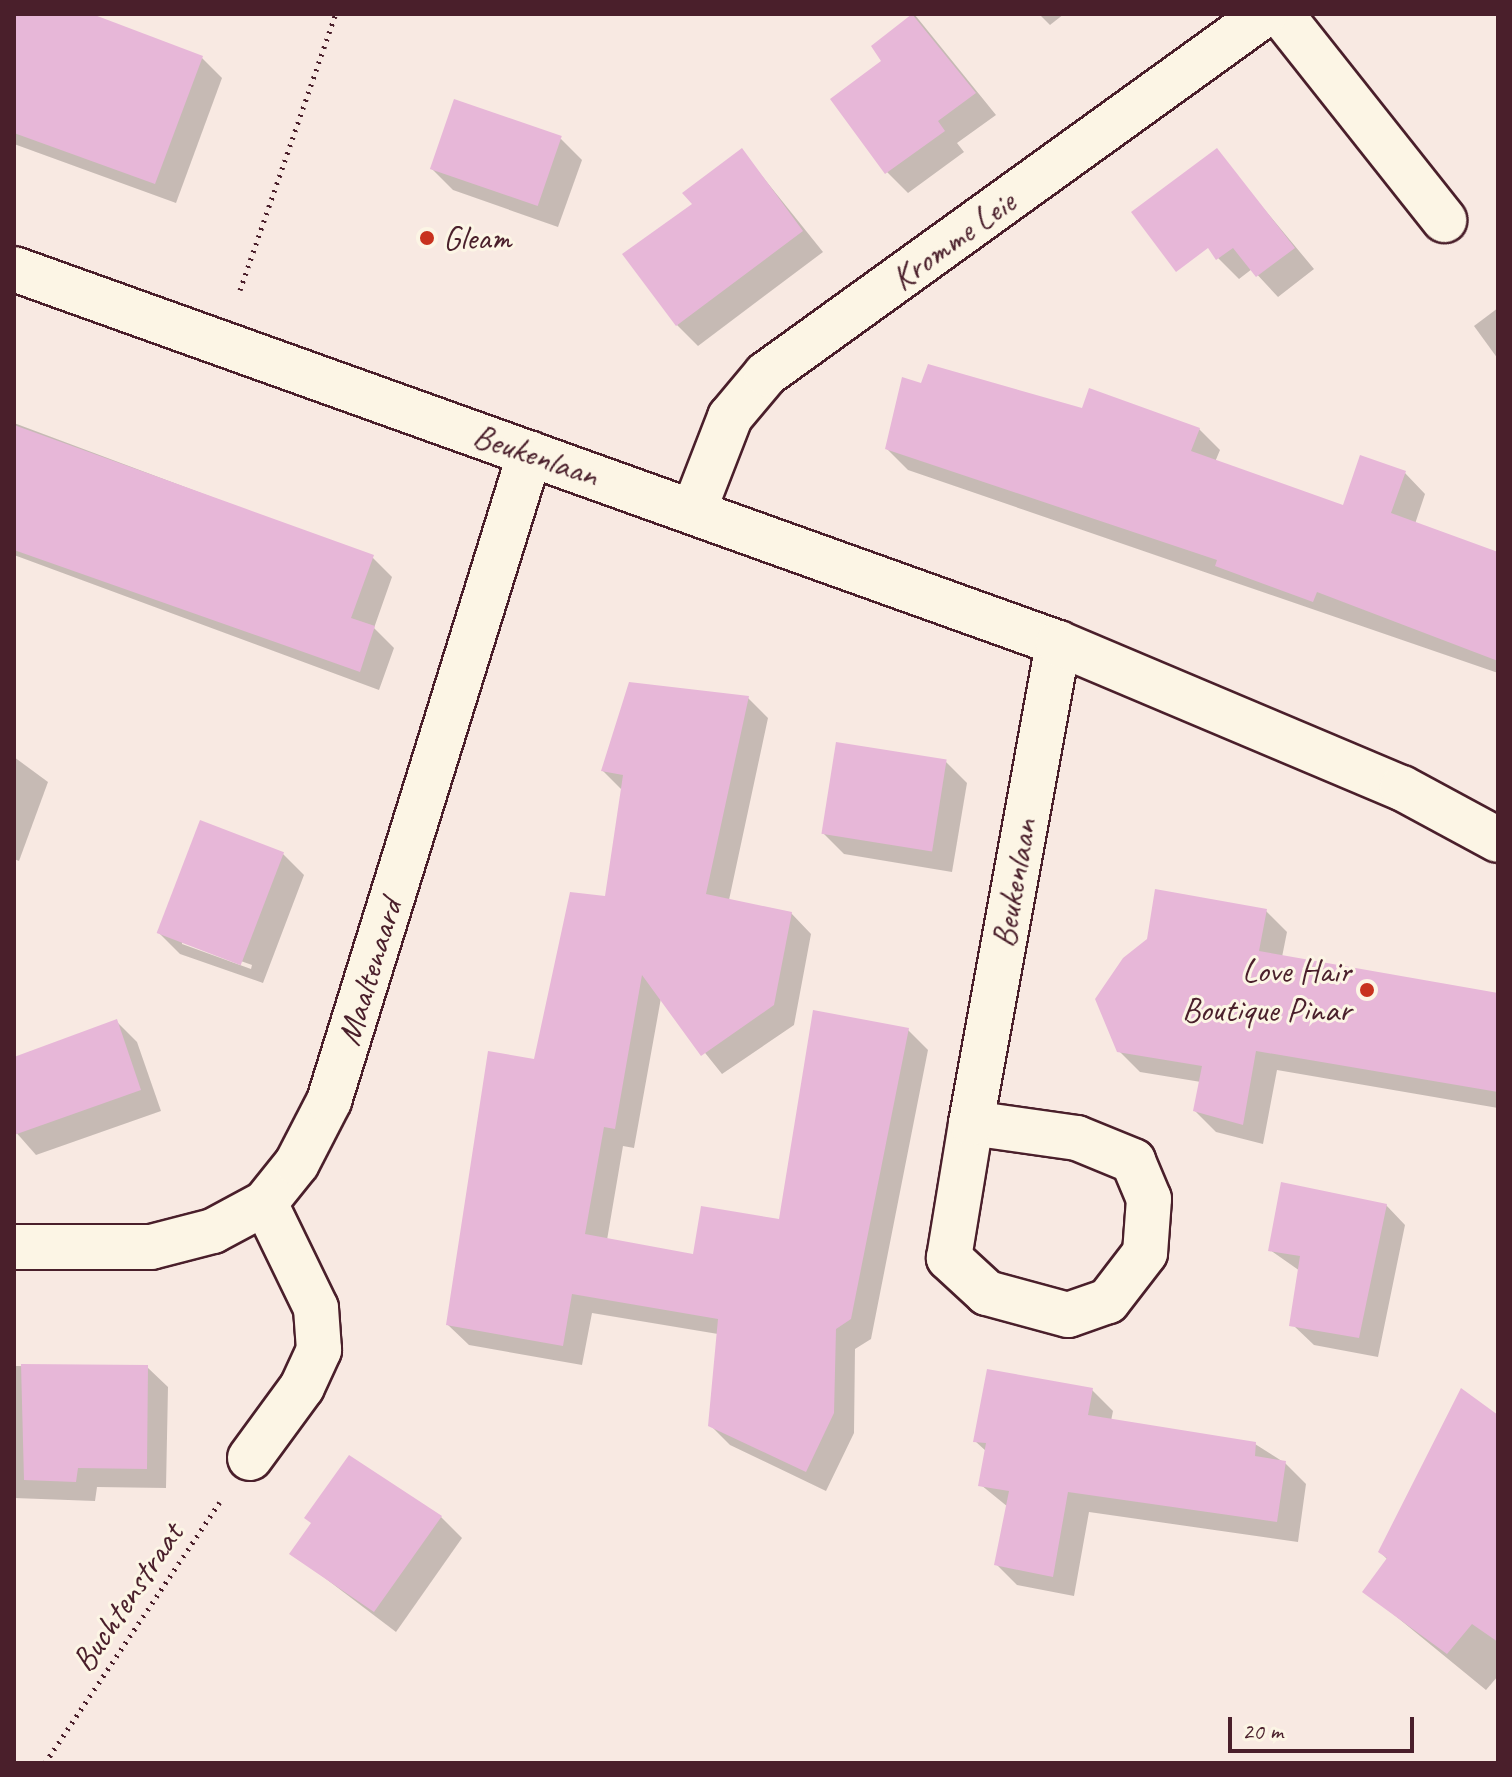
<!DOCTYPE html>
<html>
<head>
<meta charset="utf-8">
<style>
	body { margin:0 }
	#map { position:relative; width:1512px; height:1777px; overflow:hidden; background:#f8e9e2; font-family:Caveat,sans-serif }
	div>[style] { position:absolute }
	.shadow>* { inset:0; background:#0003 }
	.building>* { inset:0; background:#e7b7d8; transform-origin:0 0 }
	.path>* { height:5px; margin-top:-2.5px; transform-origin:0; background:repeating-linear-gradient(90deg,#4a1f2b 0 2px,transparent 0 8px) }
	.roads { filter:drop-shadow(2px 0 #4a1f2b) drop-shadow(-2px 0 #4a1f2b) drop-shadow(0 2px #4a1f2b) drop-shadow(0 -2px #4a1f2b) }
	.street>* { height:44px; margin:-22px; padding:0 22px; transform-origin:22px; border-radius:22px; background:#fcf5e5 }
	.secondary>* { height:44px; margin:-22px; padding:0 22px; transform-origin:22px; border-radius:22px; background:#fcf5e5 }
	.dots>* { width:22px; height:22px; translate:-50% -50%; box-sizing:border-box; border:4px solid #fcf5e5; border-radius:50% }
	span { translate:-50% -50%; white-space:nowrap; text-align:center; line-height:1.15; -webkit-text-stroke:6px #fcf5e5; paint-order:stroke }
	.poi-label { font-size:34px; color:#4a1f2b }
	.left { translate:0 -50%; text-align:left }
	.right { translate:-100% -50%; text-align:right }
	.street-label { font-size:34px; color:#4a1f2b }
	.frame { position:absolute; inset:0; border:16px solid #4a1f2b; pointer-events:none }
	.scale { position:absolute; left:1228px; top:1717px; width:186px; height:36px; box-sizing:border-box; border:4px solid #4a1f2b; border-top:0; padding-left:10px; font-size:24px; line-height:28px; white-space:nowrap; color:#4a1f2b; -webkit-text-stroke:6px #fcf5e5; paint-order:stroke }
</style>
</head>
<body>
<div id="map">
	<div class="shadow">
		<i style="clip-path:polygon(14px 14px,86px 14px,202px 58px,222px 78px,176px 203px,14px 144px)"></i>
		<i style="clip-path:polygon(1039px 14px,1064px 14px,1050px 25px)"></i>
		<i style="clip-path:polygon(915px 15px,996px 115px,957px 143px,964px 152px,908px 193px,887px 172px,884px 61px,873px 46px)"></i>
		<i style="clip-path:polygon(561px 139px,582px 160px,558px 227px,453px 190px,432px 169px)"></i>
		<i style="clip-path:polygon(742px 151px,823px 252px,698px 346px,677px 325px,695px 204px)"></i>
		<i style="clip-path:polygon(1216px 151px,1314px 269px,1278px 297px,1252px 269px,1239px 279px,1218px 258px)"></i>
		<i style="clip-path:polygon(1498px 308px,1498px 359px,1474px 326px)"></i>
		<i style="clip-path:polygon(922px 385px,1199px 429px,1220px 450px,1215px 462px,1345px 508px,1405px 473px,1425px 494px,1415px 524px,1498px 554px,1498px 673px,908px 470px,887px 449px)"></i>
		<i style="clip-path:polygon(14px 423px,372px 557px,392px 577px,374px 628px,394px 648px,379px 690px,14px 555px)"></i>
		<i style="clip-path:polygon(748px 698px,768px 718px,729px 900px,791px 913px,811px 934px,794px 1025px,722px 1074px,661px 998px,634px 1148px,623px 1146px,607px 1240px,695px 1256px,781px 1221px,908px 1030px,928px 1050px,871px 1339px,855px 1349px,854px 1433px,826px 1491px,730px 1445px,710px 1425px,718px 1334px,592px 1313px,582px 1365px,469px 1345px,448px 1325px,536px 1061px,607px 898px,623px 791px,603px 771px)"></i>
		<i style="clip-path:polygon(14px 757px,48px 782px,19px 861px,14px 859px)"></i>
		<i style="clip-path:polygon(946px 762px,967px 783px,952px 872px,844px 854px,823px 833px)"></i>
		<i style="clip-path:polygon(evenodd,283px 854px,304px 875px,263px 983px,180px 954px,159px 933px,283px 854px,182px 940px,252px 965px,251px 969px,182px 944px,182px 940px)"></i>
		<i style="clip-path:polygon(1266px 911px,1287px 932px,1282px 957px,1498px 995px,1498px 1108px,1277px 1070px,1263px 1144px,1216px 1132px,1195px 1111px,1201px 1082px,1140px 1072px,1119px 1051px)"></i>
		<i style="clip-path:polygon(116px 1021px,137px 1042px,161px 1111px,36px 1155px,14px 1130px,14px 1059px)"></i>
		<i style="clip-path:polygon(1386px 1205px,1405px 1225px,1378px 1357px,1314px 1345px,1294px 1326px,1300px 1271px,1270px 1250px)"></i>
		<i style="clip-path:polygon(14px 1366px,147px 1367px,168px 1387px,166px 1488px,97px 1487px,95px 1501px,14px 1498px)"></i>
		<i style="clip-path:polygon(1092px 1390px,1113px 1411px,1111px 1421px,1255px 1444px,1285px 1463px,1306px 1484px,1298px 1542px,1089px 1512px,1074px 1596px,1017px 1585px,996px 1564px,1008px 1507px,981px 1485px,987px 1452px,975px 1441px)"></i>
		<i style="clip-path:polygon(1498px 1418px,1498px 1676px,1486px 1690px,1365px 1591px,1388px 1560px,1380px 1552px)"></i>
		<i style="clip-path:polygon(441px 1517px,462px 1538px,396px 1632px,292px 1553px)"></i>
	</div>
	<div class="building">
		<i style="clip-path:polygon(14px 14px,92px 14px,203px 56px,155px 184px,14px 133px)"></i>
		<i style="clip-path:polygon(912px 14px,976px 93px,938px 121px,945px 131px,885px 174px,830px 99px,881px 61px,871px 46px)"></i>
		<i style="left:454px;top:99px;width:114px;height:74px;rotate:19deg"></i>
		<i style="clip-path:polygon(742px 148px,803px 231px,676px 326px,622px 254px,692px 204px,682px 193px)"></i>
		<i style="clip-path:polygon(1217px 148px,1295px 248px,1256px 277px,1233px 248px,1216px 260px,1208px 248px,1176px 272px,1131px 212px)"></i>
		<i style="clip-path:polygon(928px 364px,1082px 408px,1089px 388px,1200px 428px,1191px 451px,1343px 505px,1360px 455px,1406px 471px,1391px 513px,1498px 552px,1498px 661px,1317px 592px,1313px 602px,1215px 566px,1217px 560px,885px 449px,902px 377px,921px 383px)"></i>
		<i style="clip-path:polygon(14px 425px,374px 555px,351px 618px,375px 626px,360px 672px,14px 550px)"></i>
		<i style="clip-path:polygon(629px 682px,749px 696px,706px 894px,792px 912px,774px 1005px,701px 1056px,642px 975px,615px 1129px,604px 1127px,585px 1234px,693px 1254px,701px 1206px,779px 1219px,813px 1010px,909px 1028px,851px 1319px,836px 1329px,834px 1413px,806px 1472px,708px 1426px,718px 1319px,572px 1294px,563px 1346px,446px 1325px,488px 1051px,534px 1059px,570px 892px,605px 896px,623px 775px,601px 771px)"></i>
		<i style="left:836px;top:742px;width:112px;height:93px;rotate:9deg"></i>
		<i style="left:200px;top:820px;width:90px;height:121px;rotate:21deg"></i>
		<i style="clip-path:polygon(1155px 889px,1267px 909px,1259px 951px,1498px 993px,1498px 1092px,1256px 1051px,1243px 1125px,1193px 1111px,1202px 1066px,1117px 1052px,1095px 999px,1123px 958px,1147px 939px)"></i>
		<i style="clip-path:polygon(117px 1019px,141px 1090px,14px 1135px,14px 1057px)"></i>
		<i style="clip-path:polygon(1281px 1182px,1387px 1204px,1359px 1338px,1289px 1326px,1300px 1256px,1268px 1251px)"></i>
		<i style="clip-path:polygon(21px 1364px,148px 1365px,147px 1469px,78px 1468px,76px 1482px,24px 1480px)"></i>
		<i style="clip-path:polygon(987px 1369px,1093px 1388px,1088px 1415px,1256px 1442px,1255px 1456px,1286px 1461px,1277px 1522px,1068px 1492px,1053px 1577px,994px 1565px,1009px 1491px,978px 1486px,986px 1443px,973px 1442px)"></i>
		<i style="clip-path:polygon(1461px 1388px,1498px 1415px,1498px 1642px,1472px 1624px,1447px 1654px,1362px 1592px,1387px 1558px,1378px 1552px)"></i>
		<i style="clip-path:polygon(349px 1455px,442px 1516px,374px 1612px,289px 1554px,311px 1523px,304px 1518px)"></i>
	</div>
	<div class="path">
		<i style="left:240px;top:290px;width:291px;rotate:-70.9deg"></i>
		<i style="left:45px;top:1763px;width:314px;rotate:-56.2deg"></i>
	</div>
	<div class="roads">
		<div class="street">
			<i style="left:1281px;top:14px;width:263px;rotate:51.6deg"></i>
			<i style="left:694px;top:510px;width:100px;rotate:-68.8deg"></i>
			<i style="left:730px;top:417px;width:56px;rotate:-50.1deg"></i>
			<i style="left:766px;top:374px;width:615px;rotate:-35.81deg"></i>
			<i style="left:971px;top:1123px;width:107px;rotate:8.1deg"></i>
			<i style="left:1077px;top:1138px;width:61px;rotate:22.3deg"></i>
			<i style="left:1133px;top:1161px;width:41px;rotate:67.2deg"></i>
			<i style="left:1149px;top:1199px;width:54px;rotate:94.2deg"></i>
			<i style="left:1145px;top:1253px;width:61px;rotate:127.6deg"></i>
			<i style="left:1108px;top:1301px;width:42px;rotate:160.7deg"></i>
			<i style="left:1068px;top:1315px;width:84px;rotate:-164.8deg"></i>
			<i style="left:987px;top:1293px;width:52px;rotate:-137.4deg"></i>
			<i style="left:949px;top:1258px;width:137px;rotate:-80.7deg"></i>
			<i style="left:971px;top:1123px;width:488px;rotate:-79.7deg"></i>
			<i style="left:14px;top:1247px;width:137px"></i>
			<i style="left:151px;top:1247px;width:64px;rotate:-14.5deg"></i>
			<i style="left:213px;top:1231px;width:59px;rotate:-28.3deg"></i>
			<i style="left:265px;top:1203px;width:51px;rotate:-51.3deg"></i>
			<i style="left:297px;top:1163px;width:70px;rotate:-62.7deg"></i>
			<i style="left:329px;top:1101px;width:678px;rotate:-72.77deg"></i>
			<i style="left:250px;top:1458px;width:88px;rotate:-53.8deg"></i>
			<i style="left:302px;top:1387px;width:41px;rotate:-65.3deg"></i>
			<i style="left:319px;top:1350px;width:42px;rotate:-94.1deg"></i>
			<i style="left:316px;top:1308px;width:117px;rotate:-115.9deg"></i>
		</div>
		<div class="secondary">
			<i style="left:14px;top:269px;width:1109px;rotate:19.71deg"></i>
			<i style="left:1058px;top:643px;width:373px;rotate:22.9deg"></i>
			<i style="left:1402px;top:788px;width:109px;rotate:28.4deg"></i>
		</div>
	</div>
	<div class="dots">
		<i style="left:427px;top:238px;background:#c8321e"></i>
		<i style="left:1367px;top:990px;background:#c8321e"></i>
	</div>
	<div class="poi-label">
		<span class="left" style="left:443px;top:238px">Gleam</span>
		<span class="right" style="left:1351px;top:990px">Love Hair<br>Boutique Pinar</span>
	</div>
	<div class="street-label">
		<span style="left:953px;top:240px;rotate:-36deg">Kromme Leie</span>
		<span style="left:536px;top:455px;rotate:19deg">Beukenlaan</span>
		<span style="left:1014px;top:883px;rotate:-80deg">Beukenlaan</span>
		<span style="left:369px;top:972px;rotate:-73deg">Maaltenaard</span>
		<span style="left:127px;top:1597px;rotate:-56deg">Buchtenstraat</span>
	</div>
	<div class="frame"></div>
	<div class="scale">20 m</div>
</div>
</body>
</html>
